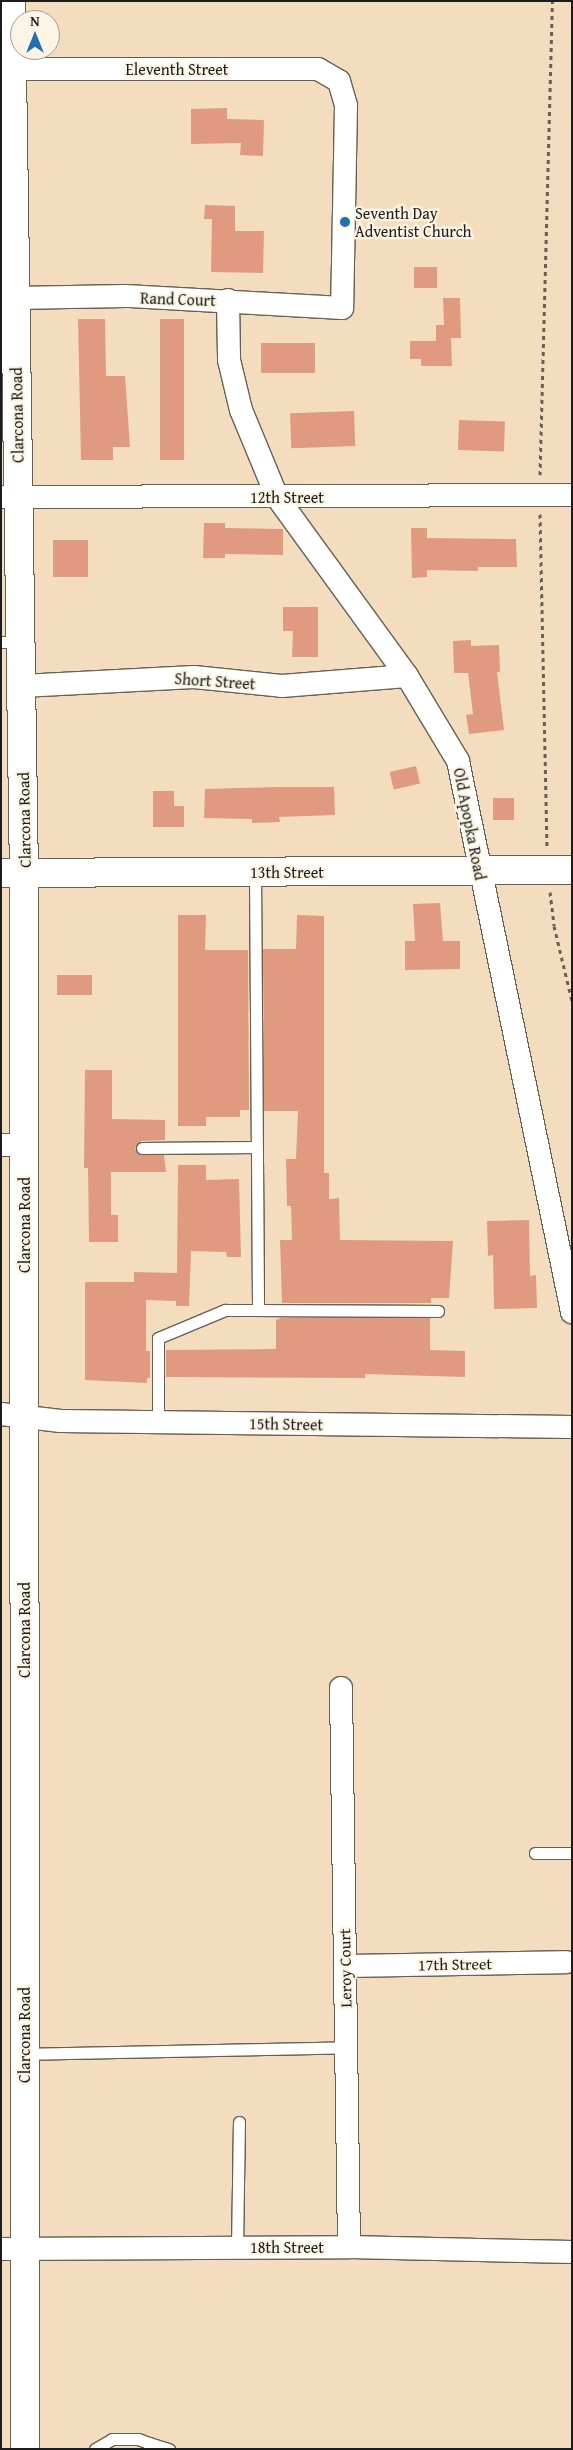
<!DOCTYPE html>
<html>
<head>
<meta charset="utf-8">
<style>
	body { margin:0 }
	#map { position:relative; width:573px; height:2450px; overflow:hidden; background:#f4ddbf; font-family:"Gentium Book Plus",serif }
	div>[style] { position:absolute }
	.building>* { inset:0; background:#df9a7f; transform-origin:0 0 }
	.path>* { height:3px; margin-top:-1.5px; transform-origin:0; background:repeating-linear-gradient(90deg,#686055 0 4px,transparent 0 8px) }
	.roads { filter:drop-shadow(1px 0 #686055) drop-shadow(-1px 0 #686055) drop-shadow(0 1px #686055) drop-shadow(0 -1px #686055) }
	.service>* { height:11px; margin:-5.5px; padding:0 5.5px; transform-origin:5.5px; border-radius:5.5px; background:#fff }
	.minor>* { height:22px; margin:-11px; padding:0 11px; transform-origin:11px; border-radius:11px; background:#fff }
	.tertiary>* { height:28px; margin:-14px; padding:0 14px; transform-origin:14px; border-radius:14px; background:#fff }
	.secondary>* { height:28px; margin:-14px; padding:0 14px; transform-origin:14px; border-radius:14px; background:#fff }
	.dots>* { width:14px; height:14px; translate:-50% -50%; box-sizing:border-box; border:2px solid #fcf5e5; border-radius:50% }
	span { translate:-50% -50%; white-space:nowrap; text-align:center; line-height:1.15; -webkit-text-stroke:4.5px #fcf5e5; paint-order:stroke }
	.street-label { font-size:16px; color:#1c1c1c }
	.poi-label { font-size:16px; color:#1c1c1c }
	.left { translate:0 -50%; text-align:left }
	.frame { position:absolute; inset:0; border:2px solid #1c1c1c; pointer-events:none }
	.north { position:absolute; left:10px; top:10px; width:50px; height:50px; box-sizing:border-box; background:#fcf5e5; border:1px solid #a29e95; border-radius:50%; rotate:0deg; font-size:14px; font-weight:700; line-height:20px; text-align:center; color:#1c1c1c }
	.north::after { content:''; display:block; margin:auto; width:18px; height:22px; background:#1f6fb2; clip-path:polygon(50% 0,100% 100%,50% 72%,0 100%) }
</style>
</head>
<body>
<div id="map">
	<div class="building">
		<i style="clip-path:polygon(227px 108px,227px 119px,264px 120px,263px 156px,240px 155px,241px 143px,191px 144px,191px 109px)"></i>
		<i style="clip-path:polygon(205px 205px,235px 206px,235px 231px,264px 231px,263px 273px,211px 272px,212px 219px,204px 219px)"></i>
		<i style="left:414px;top:267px;width:23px;height:21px"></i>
		<i style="clip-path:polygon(443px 298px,460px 298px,461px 338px,451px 338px,452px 366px,421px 366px,421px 359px,410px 359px,410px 341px,436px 341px,436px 325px,444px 325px)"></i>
		<i style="clip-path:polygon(78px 319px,105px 319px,106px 376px,125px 376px,130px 447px,113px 447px,113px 460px,81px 460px)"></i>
		<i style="left:160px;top:319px;width:24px;height:141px"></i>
		<i style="left:315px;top:343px;width:30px;height:54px;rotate:90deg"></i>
		<i style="left:354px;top:411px;width:35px;height:64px;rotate:88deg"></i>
		<i style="left:459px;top:420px;width:46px;height:30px;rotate:2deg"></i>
		<i style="clip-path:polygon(204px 523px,225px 523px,225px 528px,283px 529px,283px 555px,225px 554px,225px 558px,203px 558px)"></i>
		<i style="clip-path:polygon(411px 528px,427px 528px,427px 538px,516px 539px,517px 567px,478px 567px,478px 571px,427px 570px,427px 577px,412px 578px)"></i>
		<i style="left:53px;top:540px;width:35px;height:37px"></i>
		<i style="clip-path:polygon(283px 607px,318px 607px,318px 657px,292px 657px,293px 631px,283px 631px)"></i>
		<i style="clip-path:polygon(471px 640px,471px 646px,499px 645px,500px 672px,497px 672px,504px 730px,469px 734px,466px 715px,473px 714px,468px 673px,454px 673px,453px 641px)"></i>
		<i style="left:416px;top:766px;width:18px;height:27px;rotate:77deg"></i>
		<i style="clip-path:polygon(279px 787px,334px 787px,335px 815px,279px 817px,280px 822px,252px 823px,252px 819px,204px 818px,205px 789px)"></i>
		<i style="clip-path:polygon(153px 791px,174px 791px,174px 806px,184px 806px,184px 827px,153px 827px)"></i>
		<i style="left:514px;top:798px;width:22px;height:21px;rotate:90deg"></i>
		<i style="clip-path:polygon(440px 903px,443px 941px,460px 941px,460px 969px,405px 970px,405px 941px,415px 941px,413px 904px)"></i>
		<i style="clip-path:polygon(178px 915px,206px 915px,205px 950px,248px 950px,249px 1110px,240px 1110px,240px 1117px,206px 1117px,206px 1126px,178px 1126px)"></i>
		<i style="clip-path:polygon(297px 915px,324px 916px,324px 1173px,329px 1173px,329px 1199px,339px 1198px,340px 1240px,453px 1241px,449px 1298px,431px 1298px,431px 1303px,282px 1303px,280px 1240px,292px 1240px,291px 1206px,287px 1206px,286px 1159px,296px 1159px,298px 1111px,264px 1111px,263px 949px,296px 949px)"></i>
		<i style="left:57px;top:975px;width:35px;height:20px"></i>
		<i style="clip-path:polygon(85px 1070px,112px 1070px,112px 1119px,165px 1120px,165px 1140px,141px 1141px,135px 1149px,142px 1155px,164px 1155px,166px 1172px,111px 1172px,111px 1215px,118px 1215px,118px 1242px,89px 1242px,88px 1168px,84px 1168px)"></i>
		<i style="clip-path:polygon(178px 1165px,206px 1165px,206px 1180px,239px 1179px,241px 1257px,227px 1257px,226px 1252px,191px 1251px,189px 1306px,176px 1306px,176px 1301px,146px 1300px,146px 1351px,150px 1351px,150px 1378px,147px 1378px,147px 1383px,85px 1380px,85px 1282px,134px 1282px,134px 1272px,177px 1273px)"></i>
		<i style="clip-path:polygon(529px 1220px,530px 1276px,536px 1275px,537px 1308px,494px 1309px,493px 1255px,488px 1256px,487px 1221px)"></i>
		<i style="clip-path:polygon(281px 1318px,430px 1318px,430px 1350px,465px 1351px,465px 1377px,365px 1374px,365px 1378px,166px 1377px,166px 1350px,276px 1349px,276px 1320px)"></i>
	</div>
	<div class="path">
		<i style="left:540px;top:475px;width:474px;rotate:-88.5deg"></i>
		<i style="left:540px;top:514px;width:334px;rotate:88.8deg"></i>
		<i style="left:550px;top:892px;width:34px;rotate:83deg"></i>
		<i style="left:554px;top:926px;width:77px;rotate:76.5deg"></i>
	</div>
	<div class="roads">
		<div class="service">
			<i style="left:1px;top:642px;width:20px"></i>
			<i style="left:255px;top:872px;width:438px;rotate:89.6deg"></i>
			<i style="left:258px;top:1310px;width:180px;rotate:0.3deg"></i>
			<i style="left:142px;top:1148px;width:114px;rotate:-0.5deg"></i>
			<i style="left:158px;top:1422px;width:84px;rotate:-90deg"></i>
			<i style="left:158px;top:1338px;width:73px;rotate:-22.7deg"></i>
			<i style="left:225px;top:1310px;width:33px"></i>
			<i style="left:535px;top:1853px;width:37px"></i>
			<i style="left:24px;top:2054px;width:322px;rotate:-1.2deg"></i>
			<i style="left:237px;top:2248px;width:126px;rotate:-89.1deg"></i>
			<i style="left:149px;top:2443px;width:21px;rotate:17deg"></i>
			<i style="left:95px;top:2449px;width:20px;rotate:-30deg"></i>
			<i style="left:112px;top:2439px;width:26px"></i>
			<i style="left:138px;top:2439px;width:12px;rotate:20deg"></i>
			<i style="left:149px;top:2443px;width:6px;rotate:90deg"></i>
		</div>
		<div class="minor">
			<i style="left:12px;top:69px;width:306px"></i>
			<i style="left:318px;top:69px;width:24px;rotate:30deg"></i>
			<i style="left:339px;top:81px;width:26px;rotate:74deg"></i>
			<i style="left:346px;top:106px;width:202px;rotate:91.1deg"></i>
			<i style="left:342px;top:308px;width:217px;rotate:-176.8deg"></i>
			<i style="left:125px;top:296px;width:110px;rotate:179deg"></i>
			<i style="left:228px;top:300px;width:60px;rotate:89deg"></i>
			<i style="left:229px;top:360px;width:51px;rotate:76.5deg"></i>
			<i style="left:241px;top:410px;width:94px;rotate:67.5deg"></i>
			<i style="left:277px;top:497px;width:221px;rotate:54deg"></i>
			<i style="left:407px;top:676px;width:99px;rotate:59deg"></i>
			<i style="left:458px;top:761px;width:563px;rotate:78.31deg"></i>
			<i style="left:1px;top:497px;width:571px;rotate:-0.2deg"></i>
			<i style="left:22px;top:686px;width:172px;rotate:-3deg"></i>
			<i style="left:194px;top:677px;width:88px;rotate:5.8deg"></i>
			<i style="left:282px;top:686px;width:125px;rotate:-4.6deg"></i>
			<i style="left:1px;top:1145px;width:23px"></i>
			<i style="left:1px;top:1414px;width:60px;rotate:6.7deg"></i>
			<i style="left:61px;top:1421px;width:511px;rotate:0.67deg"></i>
			<i style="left:341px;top:1688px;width:559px;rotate:89.18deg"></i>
			<i style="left:345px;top:1966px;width:221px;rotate:-1deg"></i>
			<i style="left:1px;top:2249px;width:348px;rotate:-0.3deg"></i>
			<i style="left:349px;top:2247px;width:223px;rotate:1.3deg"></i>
		</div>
		<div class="tertiary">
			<i style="left:1px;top:873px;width:571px;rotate:-0.3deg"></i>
		</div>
		<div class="secondary">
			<i style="left:11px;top:1px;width:872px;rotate:89.15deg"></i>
			<i style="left:24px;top:873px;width:1576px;rotate:89.96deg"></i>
		</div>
	</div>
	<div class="dots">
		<i style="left:345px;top:222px;background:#1f6fb2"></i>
	</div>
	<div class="street-label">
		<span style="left:177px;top:69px">Eleventh Street</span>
		<span style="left:178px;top:299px;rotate:2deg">Rand Court</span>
		<span style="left:17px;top:415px;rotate:-91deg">Clarcona Road</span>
		<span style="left:287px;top:497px">12th Street</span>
		<span style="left:215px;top:681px;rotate:4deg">Short Street</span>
		<span style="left:24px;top:820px;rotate:-91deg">Clarcona Road</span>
		<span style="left:470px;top:824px;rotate:79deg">Old Apopka Road</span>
		<span style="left:287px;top:872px">13th Street</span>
		<span style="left:24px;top:1225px;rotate:-90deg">Clarcona Road</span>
		<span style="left:286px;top:1424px;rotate:1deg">15th Street</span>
		<span style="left:24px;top:1630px;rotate:-90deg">Clarcona Road</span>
		<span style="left:455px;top:1964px;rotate:-1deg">17th Street</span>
		<span style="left:345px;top:1968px;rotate:-91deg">Leroy Court</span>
		<span style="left:24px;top:2035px;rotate:-90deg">Clarcona Road</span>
		<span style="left:287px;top:2247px">18th Street</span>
	</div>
	<div class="poi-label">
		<span class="left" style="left:355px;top:222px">Seventh Day<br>Adventist Church</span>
	</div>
	<div class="frame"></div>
	<div class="north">N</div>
</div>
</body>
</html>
